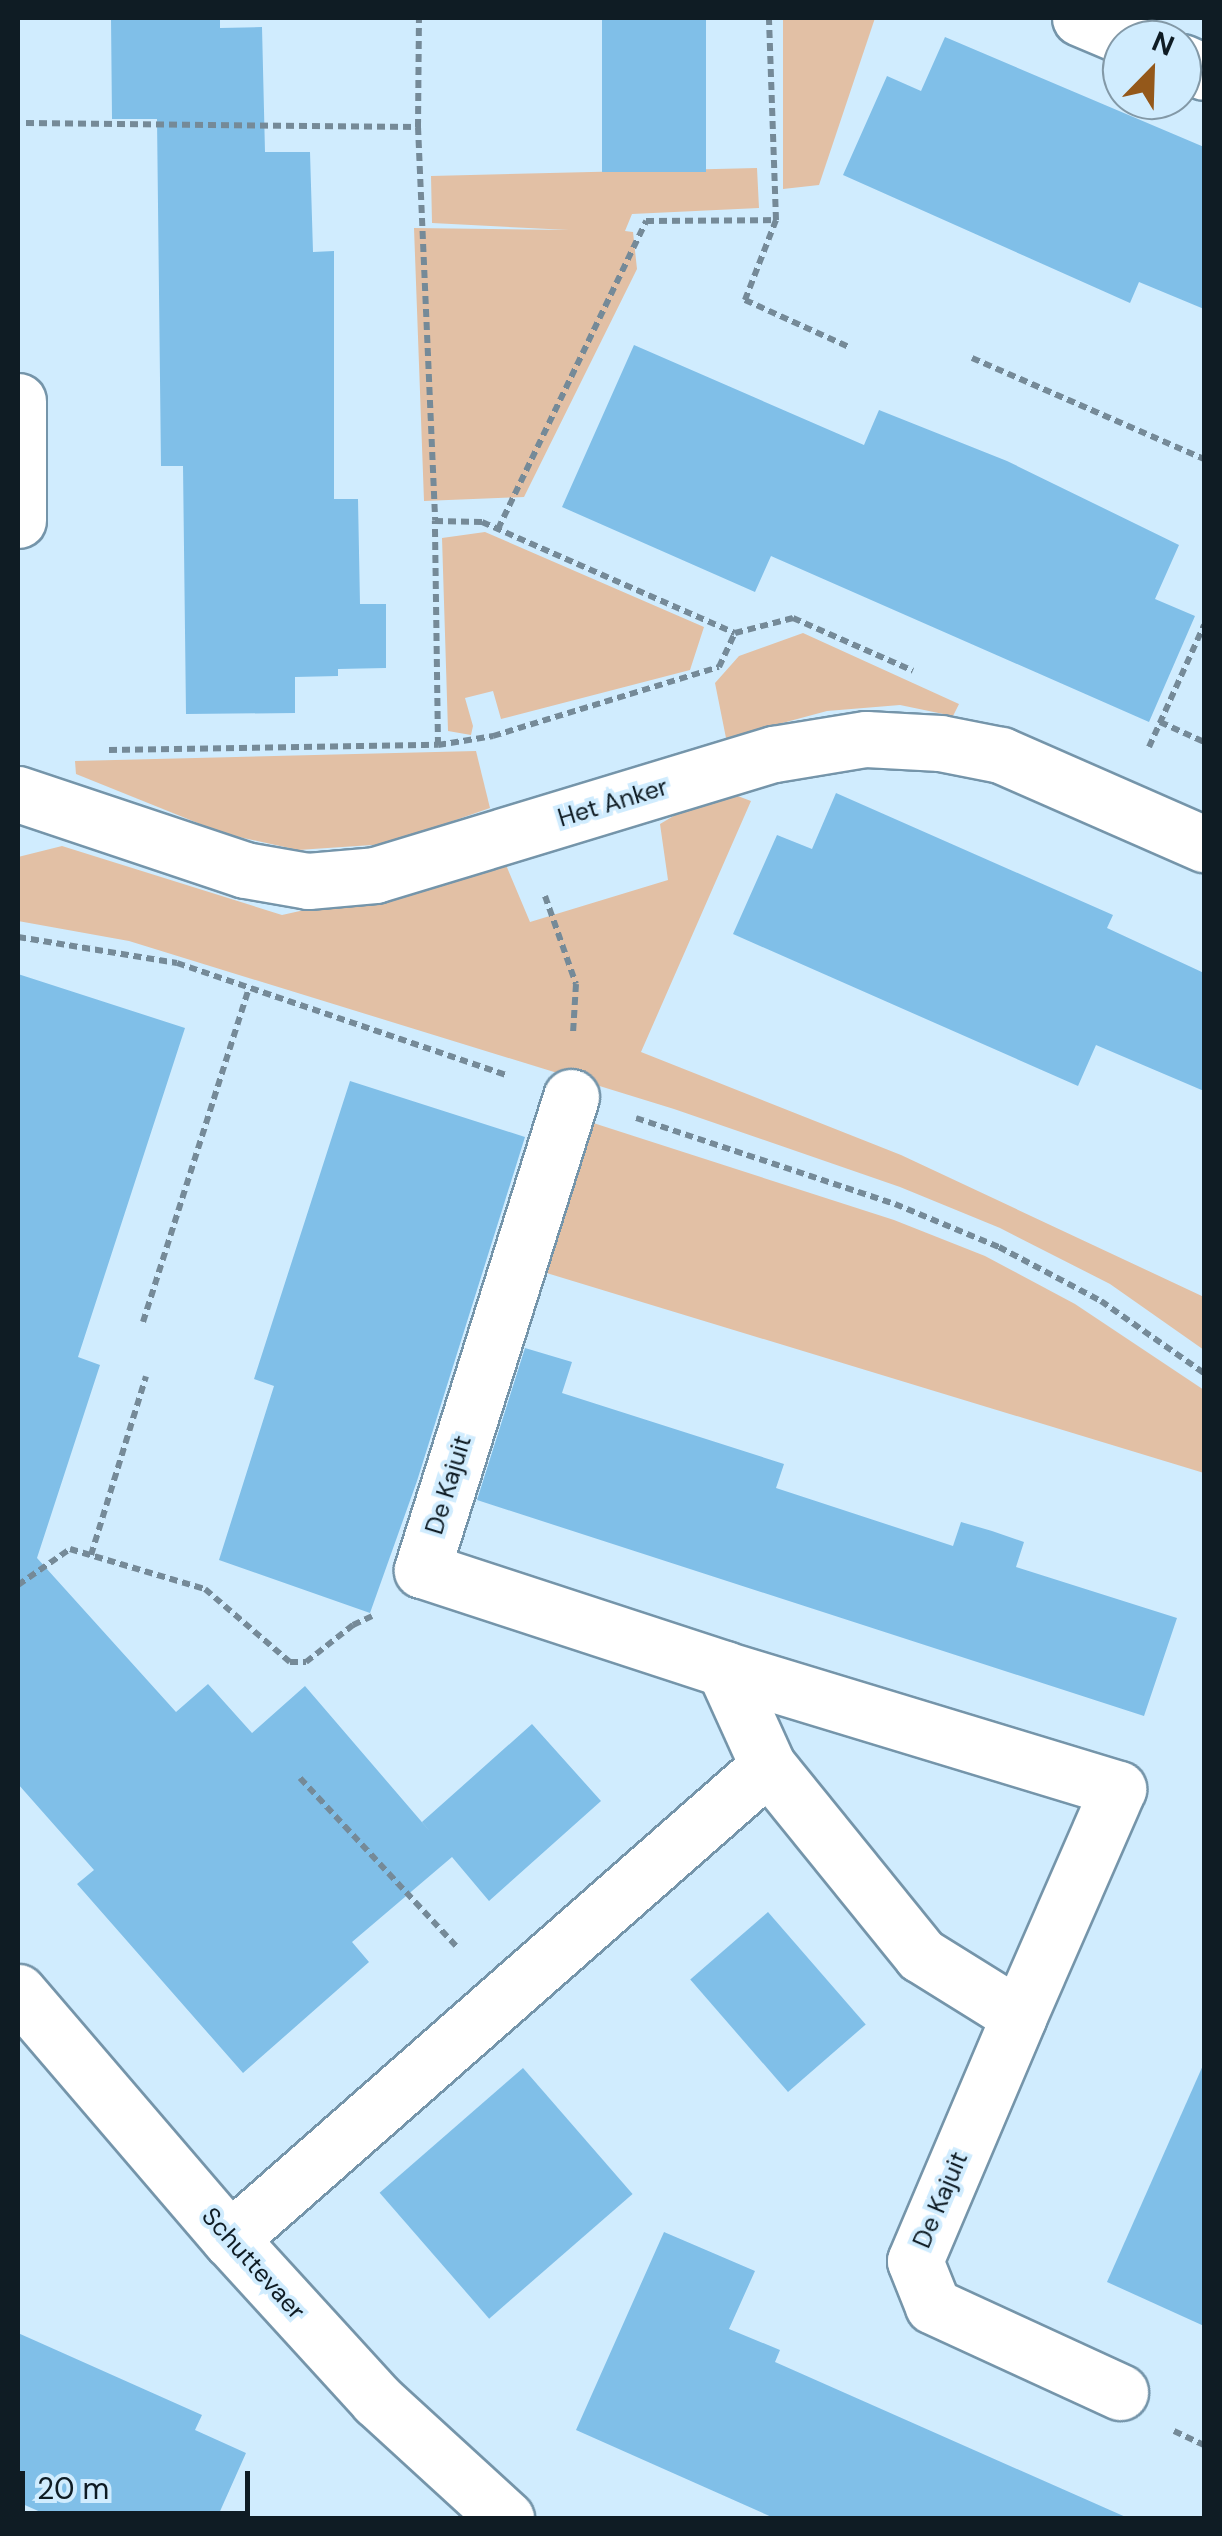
<!DOCTYPE html>
<html>
<head>
<meta charset="utf-8">
<style>
	body { margin:0 }
	#map { position:relative; width:1222px; height:2536px; overflow:hidden; background:#d0ecfe; font-family:"DM Sans",sans-serif }
	div>[style] { position:absolute }
	.green>* { inset:0; background:#e2c0a5 }
	.building>* { inset:0; background:#80bfe8; transform-origin:0 0 }
	.path>* { height:6px; margin-top:-3px; transform-origin:0; background:repeating-linear-gradient(90deg,#758a98 0 8px,transparent 0 13px) }
	.roads { filter:drop-shadow(2px 0 #7595aa) drop-shadow(-2px 0 #7595aa) drop-shadow(0 2px #7595aa) drop-shadow(0 -2px #7595aa) }
	.minor>* { height:55px; margin:-27.5px; padding:0 27.5px; transform-origin:27.5px; border-radius:27.5px; background:#fff }
	span { translate:-50% -50%; white-space:nowrap; text-align:center; line-height:1.15; -webkit-text-stroke:8px #d0ecfe; paint-order:stroke }
	.street-label { font-size:25px; color:#0f1c24 }
	.frame { position:absolute; inset:0; border:20px solid #0f1c24; pointer-events:none }
	.north { position:absolute; left:1102px; top:20px; width:100px; height:100px; box-sizing:border-box; background:#d0ecfe; border:2px solid #8399a7; border-radius:50%; rotate:23deg; font-size:28px; font-weight:700; line-height:40px; text-align:center; color:#0f1c24 }
	.north::after { content:''; display:block; margin:auto; width:35px; height:45px; background:#94581a; clip-path:polygon(50% 0,100% 100%,50% 72%,0 100%) }
	.scale { position:absolute; left:20px; top:2471px; width:230px; height:45px; box-sizing:border-box; border:5px solid #0f1c24; border-top:0; padding-left:12px; font-size:30px; line-height:35px; white-space:nowrap; color:#0f1c24; -webkit-text-stroke:8px #d0ecfe; paint-order:stroke }
</style>
</head>
<body>
<div id="map">
	<div class="green">
		<i style="clip-path:polygon(783px 18px,875px 18px,819px 185px,783px 189px)"></i>
		<i style="clip-path:polygon(757px 168px,759px 208px,632px 214px,625px 231px,633px 232px,637px 269px,524px 497px,424px 501px,414px 228px,569px 230px,432px 223px,431px 176px)"></i>
		<i style="clip-path:polygon(485px 532px,704px 627px,690px 670px,501px 719px,493px 691px,465px 698px,473px 726px,471px 735px,448px 731px,442px 538px)"></i>
		<i style="clip-path:polygon(803px 633px,959px 704px,953px 716px,900px 705px,827px 711px,726px 738px,715px 683px,739px 656px)"></i>
		<i style="clip-path:polygon(476px 751px,490px 808px,387px 844px,298px 850px,225px 834px,76px 774px,75px 761px)"></i>
		<i style="clip-path:polygon(719px 789px,751px 801px,641px 1052px,901px 1155px,1204px 1297px,1204px 1350px,1110px 1284px,1000px 1228px,900px 1187px,674px 1109px,129px 941px,18px 921px,18px 857px,62px 846px,282px 915px,506px 865px,530px 922px,668px 880px,660px 824px)"></i>
		<i style="clip-path:polygon(584px 1120px,894px 1220px,985px 1256px,1075px 1304px,1204px 1390px,1204px 1473px,540px 1271px)"></i>
	</div>
	<div class="building">
		<i style="clip-path:polygon(111px 18px,220px 18px,220px 28px,262px 27px,265px 152px,310px 152px,313px 252px,334px 251px,334px 499px,358px 499px,360px 604px,386px 604px,386px 668px,338px 669px,338px 676px,295px 677px,295px 713px,186px 714px,183px 466px,161px 466px,157px 119px,112px 119px)"></i>
		<i style="left:602px;top:18px;width:104px;height:154px"></i>
		<i style="clip-path:polygon(945px 37px,1204px 147px,1204px 309px,1139px 282px,1130px 303px,843px 175px,887px 76px,921px 91px)"></i>
		<i style="clip-path:polygon(634px 345px,864px 445px,879px 410px,1007px 461px,1179px 545px,1155px 599px,1195px 616px,1149px 722px,771px 556px,755px 592px,562px 507px)"></i>
		<i style="clip-path:polygon(836px 793px,1113px 915px,1107px 928px,1204px 973px,1204px 1091px,1096px 1045px,1078px 1086px,733px 934px,777px 835px,812px 849px)"></i>
		<i style="clip-path:polygon(18px 974px,185px 1028px,78px 1357px,100px 1365px,37px 1558px,176px 1712px,208px 1684px,252px 1733px,305px 1686px,433px 1835px,422px 1822px,532px 1724px,601px 1801px,489px 1901px,452px 1857px,352px 1942px,369px 1962px,243px 2073px,77px 1884px,94px 1870px,18px 1784px)"></i>
		<i style="clip-path:polygon(350px 1081px,525px 1137px,417px 1481px,370px 1613px,219px 1560px,274px 1386px,254px 1379px)"></i>
		<i style="clip-path:polygon(525px 1348px,572px 1362px,562px 1393px,784px 1464px,776px 1488px,953px 1546px,961px 1522px,992px 1531px,1024px 1542px,1016px 1567px,1177px 1618px,1144px 1716px,477px 1500px)"></i>
		<i style="left:768px;top:1912px;width:149px;height:103px;rotate:49deg"></i>
		<i style="clip-path:polygon(1204px 2063px,1204px 2326px,1107px 2282px)"></i>
		<i style="left:523px;top:2068px;width:167px;height:190px;rotate:49deg"></i>
		<i style="clip-path:polygon(664px 2232px,755px 2271px,729px 2329px,780px 2350px,775px 2362px,1128px 2518px,774px 2518px,576px 2430px)"></i>
		<i style="clip-path:polygon(18px 2333px,202px 2415px,195px 2430px,246px 2453px,217px 2518px,54px 2518px,18px 2502px)"></i>
	</div>
	<div class="path">
		<i style="left:26px;top:123px;width:392px;rotate:0.6deg"></i>
		<i style="left:418px;top:127px;width:394px;rotate:87.5deg"></i>
		<i style="left:418px;top:127px;width:109px;rotate:-89.5deg"></i>
		<i style="left:776px;top:220px;width:86px;rotate:111.2deg"></i>
		<i style="left:745px;top:300px;width:114px;rotate:24.3deg"></i>
		<i style="left:972px;top:358px;width:253px;rotate:23.5deg"></i>
		<i style="left:498px;top:529px;width:342px;rotate:-64.3deg"></i>
		<i style="left:646px;top:221px;width:130px;rotate:-0.4deg"></i>
		<i style="left:776px;top:220px;width:202px;rotate:-92deg"></i>
		<i style="left:1160px;top:722px;width:48px;rotate:24.4deg"></i>
		<i style="left:438px;top:745px;width:224px;rotate:-90.8deg"></i>
		<i style="left:435px;top:521px;width:47px;rotate:1.2deg"></i>
		<i style="left:482px;top:522px;width:276px;rotate:23.7deg"></i>
		<i style="left:735px;top:633px;width:60px;rotate:-14.5deg"></i>
		<i style="left:793px;top:618px;width:131px;rotate:23.8deg"></i>
		<i style="left:1149px;top:747px;width:134px;rotate:-65.7deg"></i>
		<i style="left:109px;top:750px;width:329px;rotate:-0.9deg"></i>
		<i style="left:438px;top:745px;width:56px;rotate:-9.3deg"></i>
		<i style="left:493px;top:736px;width:236px;rotate:-17deg"></i>
		<i style="left:719px;top:667px;width:38px;rotate:-65deg"></i>
		<i style="left:545px;top:896px;width:93px;rotate:70.6deg"></i>
		<i style="left:576px;top:984px;width:49px;rotate:93.5deg"></i>
		<i style="left:18px;top:937px;width:161px;rotate:9.3deg"></i>
		<i style="left:177px;top:963px;width:348px;rotate:18.8deg"></i>
		<i style="left:636px;top:1118px;width:273px;rotate:18.4deg"></i>
		<i style="left:895px;top:1204px;width:113px;rotate:22.5deg"></i>
		<i style="left:999px;top:1247px;width:115px;rotate:27.9deg"></i>
		<i style="left:1101px;top:1301px;width:126px;rotate:35deg"></i>
		<i style="left:143px;top:1322px;width:350px;rotate:-72.4deg"></i>
		<i style="left:91px;top:1555px;width:187px;rotate:-72.9deg"></i>
		<i style="left:18px;top:1585px;width:63px;rotate:-34.7deg"></i>
		<i style="left:70px;top:1549px;width:141px;rotate:16.5deg"></i>
		<i style="left:205px;top:1589px;width:112px;rotate:40.7deg"></i>
		<i style="left:290px;top:1662px;width:16px"></i>
		<i style="left:306px;top:1662px;width:60px;rotate:-38.2deg"></i>
		<i style="left:353px;top:1625px;width:21px;rotate:-25deg"></i>
		<i style="left:300px;top:1778px;width:233px;rotate:47.1deg"></i>
		<i style="left:1174px;top:2431px;width:33px;rotate:25deg"></i>
	</div>
	<div class="roads">
		<div class="minor">
			<i style="left:1080px;top:18px;width:56px;rotate:22.9deg"></i>
			<i style="left:1182px;top:62px;width:24px;rotate:24deg"></i>
			<i style="left:18px;top:401px;width:119px;rotate:90deg"></i>
			<i style="left:18px;top:794px;width:239px;rotate:18.5deg"></i>
			<i style="left:245px;top:870px;width:64px;rotate:9.9deg"></i>
			<i style="left:308px;top:881px;width:67px;rotate:-5.1deg"></i>
			<i style="left:375px;top:875px;width:417px;rotate:-16.9deg"></i>
			<i style="left:774px;top:754px;width:93px;rotate:-9.3deg"></i>
			<i style="left:866px;top:739px;width:74px;rotate:3.1deg"></i>
			<i style="left:940px;top:743px;width:62px;rotate:11.1deg"></i>
			<i style="left:1001px;top:755px;width:222px;rotate:23.7deg"></i>
			<i style="left:571px;top:1097px;width:496px;rotate:107.5deg"></i>
			<i style="left:422px;top:1570px;width:318px;rotate:18.1deg"></i>
			<i style="left:724px;top:1669px;width:107px;rotate:65.6deg"></i>
			<i style="left:768px;top:1766px;width:243px;rotate:51deg"></i>
			<i style="left:921px;top:1955px;width:115px;rotate:31.9deg"></i>
			<i style="left:1019px;top:2016px;width:266px;rotate:113deg"></i>
			<i style="left:915px;top:2261px;width:48px;rotate:68.2deg"></i>
			<i style="left:933px;top:2306px;width:206px;rotate:24.7deg"></i>
			<i style="left:724px;top:1669px;width:412px;rotate:16.9deg"></i>
			<i style="left:1118px;top:1789px;width:248px;rotate:113.6deg"></i>
			<i style="left:18px;top:1992px;width:326px;rotate:49.4deg"></i>
			<i style="left:230px;top:2239px;width:218px;rotate:47.6deg"></i>
			<i style="left:377px;top:2400px;width:175px;rotate:42.5deg"></i>
			<i style="left:230px;top:2239px;width:716px;rotate:-41.32deg"></i>
		</div>
	</div>
	<div class="street-label">
		<span style="left:613px;top:803px;rotate:-17deg">Het Anker</span>
		<span style="left:449px;top:1485px;rotate:-73deg">De Kajuit</span>
		<span style="left:941px;top:2200px;rotate:-67deg">De Kajuit</span>
		<span style="left:253px;top:2264px;rotate:48deg">Schuttevaer</span>
	</div>
	<div class="frame"></div>
	<div class="north">N</div>
	<div class="scale">20 m</div>
</div>
</body>
</html>
